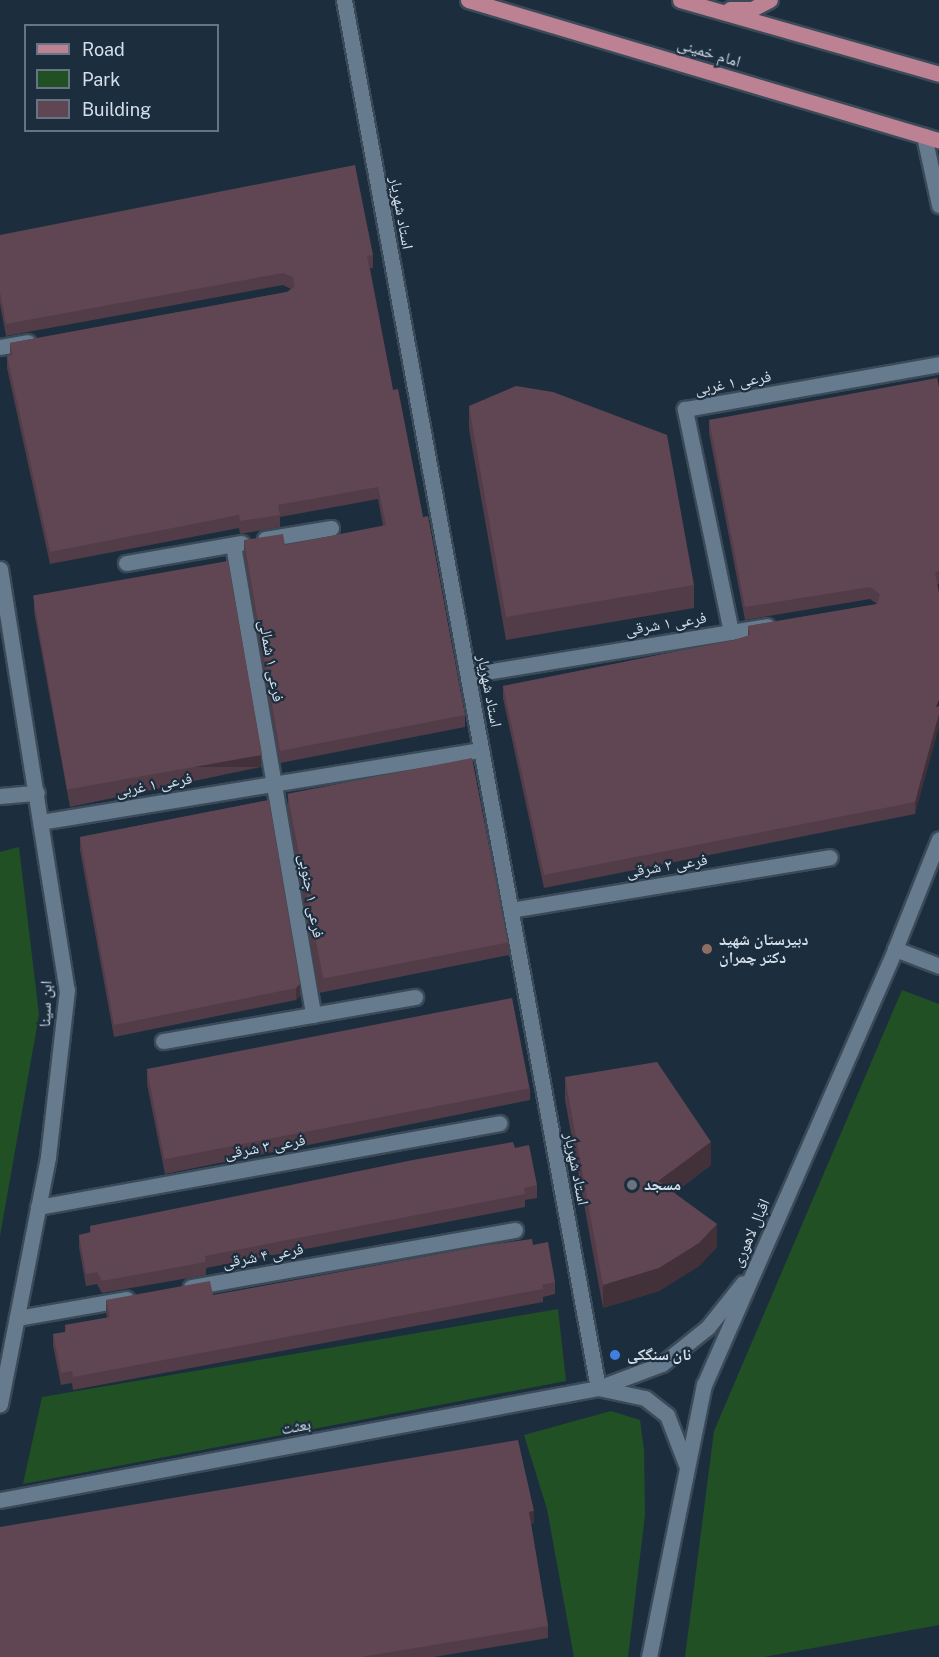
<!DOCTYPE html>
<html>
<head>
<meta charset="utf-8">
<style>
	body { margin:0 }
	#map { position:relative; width:939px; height:1657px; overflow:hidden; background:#1c2e3e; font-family:"Public Sans","Noto Naskh Arabic",sans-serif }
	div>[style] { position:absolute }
	.green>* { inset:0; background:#215025 }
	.roads { filter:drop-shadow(2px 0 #3b4a58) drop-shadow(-2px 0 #3b4a58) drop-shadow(0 2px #3b4a58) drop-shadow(0 -2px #3b4a58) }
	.minor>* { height:15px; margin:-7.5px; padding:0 7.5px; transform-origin:7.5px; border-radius:7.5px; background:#667b8e }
	.major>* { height:15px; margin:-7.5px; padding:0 7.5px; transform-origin:7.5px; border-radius:7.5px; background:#bc8293 }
	.wall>* { inset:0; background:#523c47 }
	.shaded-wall>* { inset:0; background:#423139; transform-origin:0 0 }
	.building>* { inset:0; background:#5f4652; transform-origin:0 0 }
	.dots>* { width:16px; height:16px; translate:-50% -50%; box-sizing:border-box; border:3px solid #1c2e3e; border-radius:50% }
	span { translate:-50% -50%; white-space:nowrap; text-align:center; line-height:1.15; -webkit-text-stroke:4.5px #1c2e3e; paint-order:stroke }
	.street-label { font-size:16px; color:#d4dfea }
	.poi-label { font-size:16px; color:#d4dfea; font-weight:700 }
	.left { translate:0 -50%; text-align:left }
	.legend { position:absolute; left:24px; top:24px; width:195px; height:108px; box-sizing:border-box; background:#1c2e3e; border:2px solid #667583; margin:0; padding:8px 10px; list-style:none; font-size:18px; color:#d4dfea }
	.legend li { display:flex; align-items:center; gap:12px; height:30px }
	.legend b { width:30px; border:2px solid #667583 }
</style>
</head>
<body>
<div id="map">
	<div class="green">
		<i style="clip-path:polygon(19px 847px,39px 1015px,0 1236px,0 852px)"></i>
		<i style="clip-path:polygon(902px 990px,939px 1004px,939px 1625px,764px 1657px,685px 1657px,714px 1431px)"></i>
		<i style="clip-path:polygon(558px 1309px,566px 1381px,23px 1484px,42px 1397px)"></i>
		<i style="clip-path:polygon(611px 1411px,640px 1420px,644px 1450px,645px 1515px,628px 1657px,574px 1657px,547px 1509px,524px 1435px)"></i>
	</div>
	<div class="roads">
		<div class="minor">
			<i style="left:344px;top:0;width:1411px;rotate:79.63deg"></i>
			<i style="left:924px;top:136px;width:71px;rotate:77.7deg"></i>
			<i style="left:0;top:347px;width:28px;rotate:-10deg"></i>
			<i style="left:265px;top:539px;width:67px;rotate:-9.5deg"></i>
			<i style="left:233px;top:545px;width:477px;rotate:80.3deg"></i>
			<i style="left:126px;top:563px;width:117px;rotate:-9.9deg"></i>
			<i style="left:0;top:569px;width:426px;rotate:81deg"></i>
			<i style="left:67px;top:990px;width:168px;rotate:96.5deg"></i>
			<i style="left:48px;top:1157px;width:252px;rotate:101deg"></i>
			<i style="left:731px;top:632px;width:228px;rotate:-101.7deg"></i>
			<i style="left:685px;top:409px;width:258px;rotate:-10deg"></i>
			<i style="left:468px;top:675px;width:303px;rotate:-9.3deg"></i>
			<i style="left:0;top:796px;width:37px;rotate:-5deg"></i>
			<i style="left:41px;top:822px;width:446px;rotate:-9.3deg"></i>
			<i style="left:511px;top:910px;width:323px;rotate:-9.4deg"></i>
			<i style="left:895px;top:949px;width:47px;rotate:21.1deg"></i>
			<i style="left:163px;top:1041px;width:256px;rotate:-9.9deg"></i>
			<i style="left:38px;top:1207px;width:469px;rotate:-10.3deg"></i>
			<i style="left:191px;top:1287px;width:329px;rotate:-10deg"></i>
			<i style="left:17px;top:1318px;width:111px;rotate:-9.9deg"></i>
			<i style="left:598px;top:1388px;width:48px;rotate:12deg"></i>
			<i style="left:645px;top:1398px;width:28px;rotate:38deg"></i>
			<i style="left:667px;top:1415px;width:56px;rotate:69deg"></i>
			<i style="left:0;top:1500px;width:608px;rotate:-10.61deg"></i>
			<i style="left:598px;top:1388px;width:68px;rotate:-20.6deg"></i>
			<i style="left:662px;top:1364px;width:59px;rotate:-38.8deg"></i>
			<i style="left:708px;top:1327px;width:56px;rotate:-51.5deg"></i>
			<i style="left:649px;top:1657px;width:278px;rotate:-78.6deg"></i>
			<i style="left:704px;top:1385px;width:476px;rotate:-66.3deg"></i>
			<i style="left:895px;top:949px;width:118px;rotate:-68.2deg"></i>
		</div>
		<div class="major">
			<i style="left:468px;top:0;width:491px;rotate:16.6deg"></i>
			<i style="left:680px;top:0;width:269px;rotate:15.9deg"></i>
			<i style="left:730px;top:9px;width:22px"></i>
			<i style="left:752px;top:9px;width:20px;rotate:-27deg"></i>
		</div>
	</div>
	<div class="wall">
		<i style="clip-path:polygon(0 235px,373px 255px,373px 268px,370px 268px,393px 390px,423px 517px,465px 715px,465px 727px,280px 763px,244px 553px,244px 540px,285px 545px,383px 526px,378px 499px,280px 517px,280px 527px,240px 534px,239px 528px,50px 564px,7px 368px,7px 356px,10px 355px,10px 343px,287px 292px,291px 289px,283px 285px,6px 336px,0 304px)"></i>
		<i style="clip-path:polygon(939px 387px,939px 584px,937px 584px,915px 814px,544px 888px,503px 698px,503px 686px,734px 640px,748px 636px,748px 626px,877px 604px,870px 599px,745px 620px,709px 433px,709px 420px)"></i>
		<i style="clip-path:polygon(469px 406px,694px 585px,694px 608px,506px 640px,469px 429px)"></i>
		<i style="clip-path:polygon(34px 599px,261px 767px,70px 807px,34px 611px)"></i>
		<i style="clip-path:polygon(288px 796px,509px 942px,509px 955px,319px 993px,288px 809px)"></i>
		<i style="clip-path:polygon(269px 800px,300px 996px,296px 1000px,114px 1037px,80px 850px,80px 837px)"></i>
		<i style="clip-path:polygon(147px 1072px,530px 1088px,530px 1100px,165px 1174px,147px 1084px)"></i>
		<i style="clip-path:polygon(565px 1077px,711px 1165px,674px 1193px,717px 1247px,699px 1266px,659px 1291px,603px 1308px,565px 1100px)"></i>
		<i style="clip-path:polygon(515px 1148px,537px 1185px,537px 1198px,525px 1200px,525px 1207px,206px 1268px,206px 1275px,102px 1293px,97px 1284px,86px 1286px,79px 1247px,79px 1235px,90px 1233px,90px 1226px)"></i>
		<i style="clip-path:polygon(533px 1245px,555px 1282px,555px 1294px,543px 1297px,543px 1302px,73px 1390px,72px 1383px,61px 1385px,53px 1346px,53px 1334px,65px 1332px,65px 1325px,107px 1318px,106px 1312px,106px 1300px,213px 1295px)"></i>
		<i style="clip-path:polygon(534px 1523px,531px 1524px,548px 1626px,548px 1638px,434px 1657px,0 1657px,0 1527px)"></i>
	</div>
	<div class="shaded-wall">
		<i style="clip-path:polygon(939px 714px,939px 727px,915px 814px,915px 802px)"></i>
		<i style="left:261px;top:755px;width:12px;height:195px;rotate:90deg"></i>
		<i style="clip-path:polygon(300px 984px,300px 996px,296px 1000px,296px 988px)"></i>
		<i style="clip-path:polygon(711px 1142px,711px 1165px,658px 1204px,658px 1181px)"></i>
		<i style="clip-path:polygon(717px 1224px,717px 1247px,699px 1266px,659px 1291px,603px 1308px,603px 1285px)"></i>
		<i style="clip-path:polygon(534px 1511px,534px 1523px,529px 1524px,529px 1512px)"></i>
	</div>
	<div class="building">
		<i style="clip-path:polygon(355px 165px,373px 255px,367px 256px,393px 390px,398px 389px,423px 517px,428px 516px,465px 715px,280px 751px,244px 540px,283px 534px,285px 545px,386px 525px,378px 487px,278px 505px,280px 515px,240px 521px,239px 515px,50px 552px,7px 356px,12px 355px,10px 343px,287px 292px,294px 287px,293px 277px,283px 273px,6px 324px,0 292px,0 235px)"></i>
		<i style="clip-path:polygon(937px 378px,939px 387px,939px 571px,935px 572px,939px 593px,939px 700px,936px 707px,939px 706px,939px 714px,915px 802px,544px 875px,503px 686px,734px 640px,750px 635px,748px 626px,877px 604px,880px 594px,870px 587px,745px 607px,709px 420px)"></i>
		<i style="clip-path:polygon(516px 386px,553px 392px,667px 435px,694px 585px,506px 617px,469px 406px)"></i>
		<i style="left:228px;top:561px;width:197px;height:198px;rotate:80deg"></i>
		<i style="left:472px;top:758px;width:188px;height:188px;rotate:79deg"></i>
		<i style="clip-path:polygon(269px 800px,300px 984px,296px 988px,114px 1025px,80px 837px)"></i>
		<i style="left:512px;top:998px;width:92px;height:372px;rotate:79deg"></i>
		<i style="clip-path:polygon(657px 1062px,711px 1142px,658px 1181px,717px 1224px,699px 1243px,659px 1268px,603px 1285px,565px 1077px)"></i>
		<i style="clip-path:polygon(513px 1142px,515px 1148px,529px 1145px,537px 1185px,524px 1188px,525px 1194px,205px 1256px,206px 1262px,102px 1281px,97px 1272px,86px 1274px,79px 1235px,91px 1232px,90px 1226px,413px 1160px)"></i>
		<i style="clip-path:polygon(532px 1239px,533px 1245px,548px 1242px,555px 1282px,542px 1285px,543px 1289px,73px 1377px,72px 1371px,61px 1373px,53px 1334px,66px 1332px,65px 1325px,110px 1317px,106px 1300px,210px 1281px,213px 1295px,488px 1245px)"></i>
		<i style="clip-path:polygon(518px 1440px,534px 1511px,529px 1512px,548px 1626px,361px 1657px,0 1657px,0 1527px)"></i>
	</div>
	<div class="dots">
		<i style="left:707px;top:949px;background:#8d6e63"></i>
		<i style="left:632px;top:1185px;background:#6b7280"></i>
		<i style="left:615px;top:1355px;background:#3f7fe0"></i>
	</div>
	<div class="street-label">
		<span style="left:709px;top:53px;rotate:17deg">امام خمینی</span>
		<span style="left:401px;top:213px;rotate:80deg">استاد شهریار</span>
		<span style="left:733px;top:383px;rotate:-10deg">فرعی ۱ غربی</span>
		<span style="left:666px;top:624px;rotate:-9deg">فرعی ۱ شرقی</span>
		<span style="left:271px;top:661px;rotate:80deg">فرعی ۱ شمالی</span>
		<span style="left:489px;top:691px;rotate:79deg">استاد شهریار</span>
		<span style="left:154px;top:785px;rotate:-10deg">فرعی ۱ غربی</span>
		<span style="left:667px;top:866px;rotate:-9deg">فرعی ۲ شرقی</span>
		<span style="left:311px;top:896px;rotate:80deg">فرعی ۱ جنوبی</span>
		<span style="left:46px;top:1004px;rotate:-88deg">ابن سینا</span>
		<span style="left:265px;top:1147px;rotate:-10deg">فرعی ۳ شرقی</span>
		<span style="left:576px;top:1169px;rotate:79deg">استاد شهریار</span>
		<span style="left:751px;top:1233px;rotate:-66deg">اقبال لاهوری</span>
		<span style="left:263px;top:1256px;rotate:-10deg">فرعی ۴ شرقی</span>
		<span style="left:296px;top:1427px;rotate:-11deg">بعثت</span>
	</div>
	<div class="poi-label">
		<span class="left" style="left:719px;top:949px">دبیرستان شهید<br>دکتر چمران</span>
		<span class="left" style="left:644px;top:1185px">مسجد</span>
		<span class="left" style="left:627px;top:1355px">نان سنگکی</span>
	</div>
	<ul class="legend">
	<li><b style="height:8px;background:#bc8293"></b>Road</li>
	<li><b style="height:16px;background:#215025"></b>Park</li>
	<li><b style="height:16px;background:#5f4652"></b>Building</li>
	</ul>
</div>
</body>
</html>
